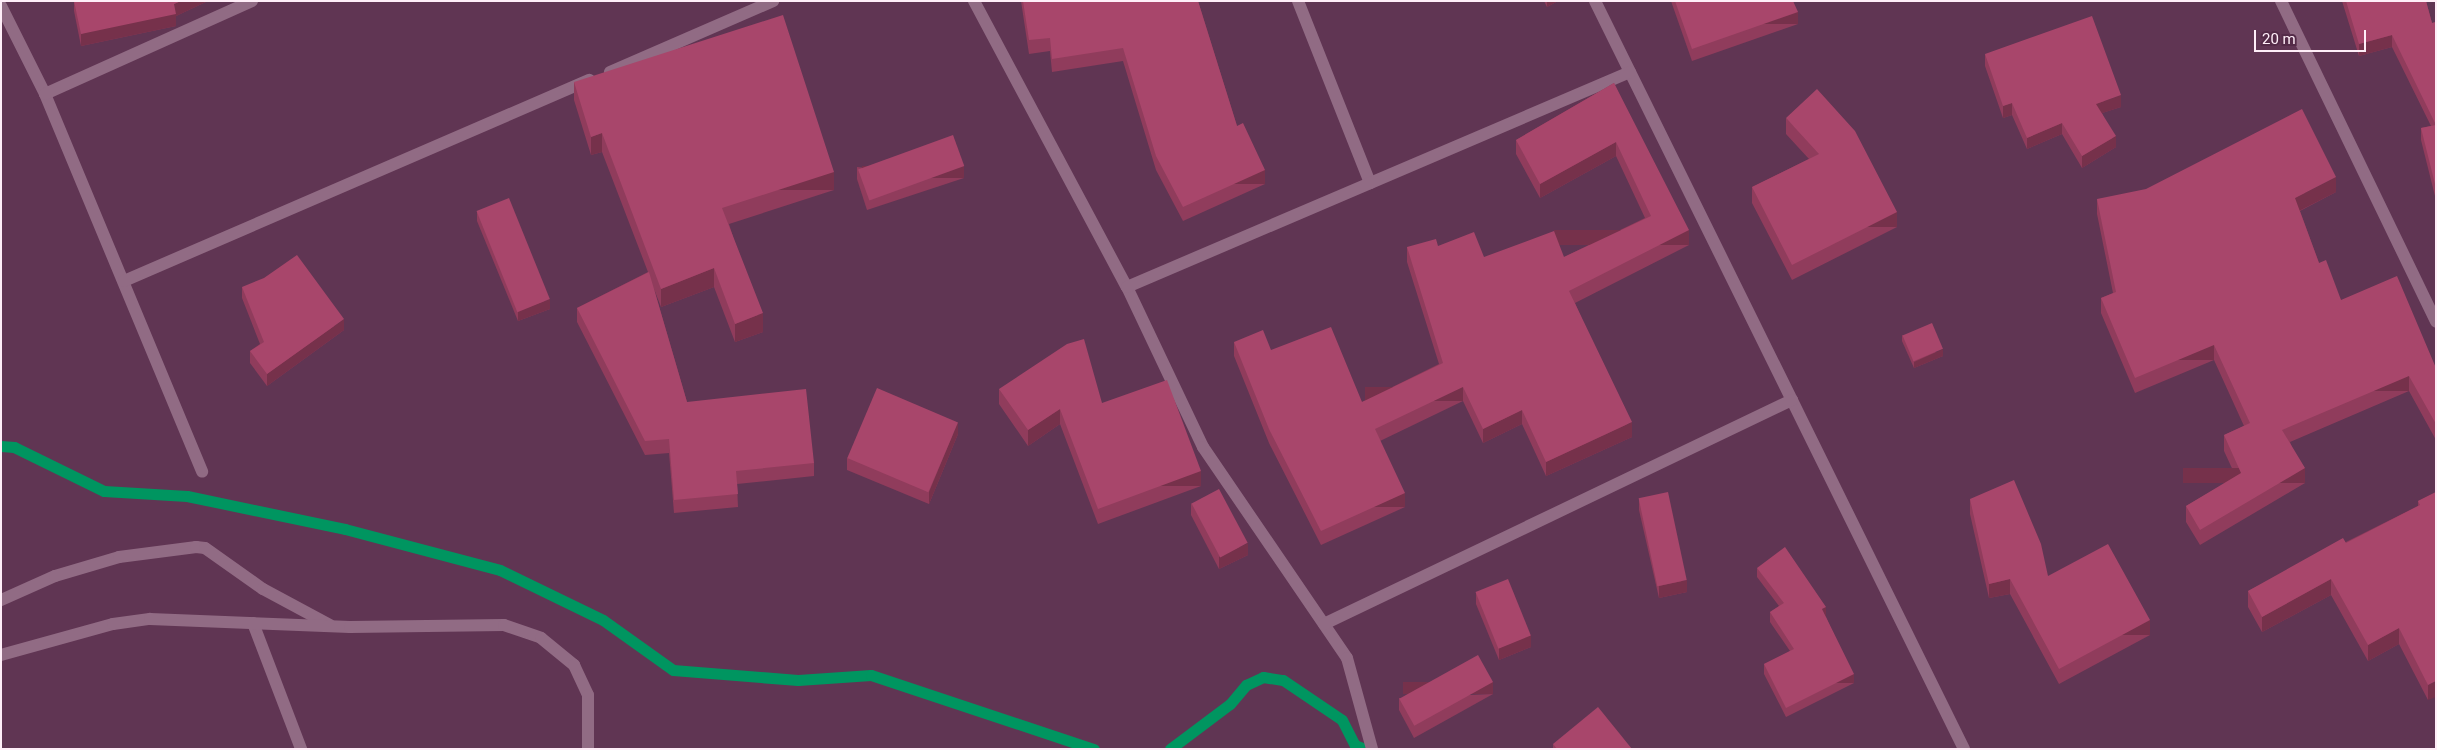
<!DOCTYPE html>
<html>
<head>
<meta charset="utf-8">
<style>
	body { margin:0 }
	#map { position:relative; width:2437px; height:750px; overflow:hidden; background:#603553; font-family:Roboto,sans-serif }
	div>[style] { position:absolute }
	.stream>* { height:11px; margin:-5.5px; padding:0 5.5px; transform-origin:5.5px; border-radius:5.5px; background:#009560 }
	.minor>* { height:12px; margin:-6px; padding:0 6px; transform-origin:6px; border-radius:6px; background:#916b84 }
	.wall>* { inset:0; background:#903c5c }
	.shaded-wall>* { inset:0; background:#76314b; transform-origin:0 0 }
	.building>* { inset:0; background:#a8466b; transform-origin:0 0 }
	span { translate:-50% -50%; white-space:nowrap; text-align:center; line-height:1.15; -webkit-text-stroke:4px #542b48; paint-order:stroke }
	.frame { position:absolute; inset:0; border:2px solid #ffeef8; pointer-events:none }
	.scale { position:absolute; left:2254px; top:30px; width:112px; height:22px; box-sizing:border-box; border:2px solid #ffeef8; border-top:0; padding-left:6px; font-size:15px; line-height:18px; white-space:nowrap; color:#ffeef8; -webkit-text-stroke:4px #542b48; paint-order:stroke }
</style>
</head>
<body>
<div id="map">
	<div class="stream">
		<i style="left:1px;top:446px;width:13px;rotate:4deg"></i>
		<i style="left:14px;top:447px;width:100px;rotate:26.1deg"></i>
		<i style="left:104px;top:491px;width:83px;rotate:3.4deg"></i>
		<i style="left:187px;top:496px;width:161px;rotate:11.8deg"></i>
		<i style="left:345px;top:529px;width:160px;rotate:14.8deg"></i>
		<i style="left:500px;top:570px;width:114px;rotate:25.9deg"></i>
		<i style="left:603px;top:620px;width:86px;rotate:35.5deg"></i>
		<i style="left:673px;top:670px;width:125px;rotate:4.6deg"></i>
		<i style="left:798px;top:680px;width:73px;rotate:-3.9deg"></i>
		<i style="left:871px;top:675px;width:235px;rotate:18.4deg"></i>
		<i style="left:1170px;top:749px;width:75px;rotate:-36.9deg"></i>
		<i style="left:1230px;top:704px;width:25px;rotate:-50deg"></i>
		<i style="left:1246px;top:685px;width:19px;rotate:-25deg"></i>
		<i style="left:1263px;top:677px;width:20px;rotate:9deg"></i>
		<i style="left:1283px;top:680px;width:71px;rotate:34.1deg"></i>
		<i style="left:1342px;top:720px;width:28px;rotate:63deg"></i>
		<i style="left:1355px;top:745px;width:11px;rotate:22deg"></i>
	</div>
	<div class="minor">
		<i style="left:974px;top:1px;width:324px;rotate:61.9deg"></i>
		<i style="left:1127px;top:287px;width:177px;rotate:64.6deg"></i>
		<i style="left:1203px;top:447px;width:255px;rotate:55.7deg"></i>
		<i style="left:1347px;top:658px;width:94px;rotate:74.6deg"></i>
		<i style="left:1298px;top:1px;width:196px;rotate:68.4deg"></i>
		<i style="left:1595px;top:1px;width:834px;rotate:63.74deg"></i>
		<i style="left:2281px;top:1px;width:356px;rotate:64.2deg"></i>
		<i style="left:1px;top:6px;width:98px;rotate:63.4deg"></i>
		<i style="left:45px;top:94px;width:409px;rotate:67.4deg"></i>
		<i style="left:610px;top:72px;width:178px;rotate:-23.5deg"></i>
		<i style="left:45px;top:94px;width:227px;rotate:-24.2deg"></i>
		<i style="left:124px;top:281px;width:507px;rotate:-23.38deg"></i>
		<i style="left:1127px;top:287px;width:547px;rotate:-23.14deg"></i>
		<i style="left:1px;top:600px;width:59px;rotate:-24deg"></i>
		<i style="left:55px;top:576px;width:67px;rotate:-16.5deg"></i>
		<i style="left:119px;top:557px;width:78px;rotate:-7.4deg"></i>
		<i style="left:196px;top:547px;width:9px;rotate:6deg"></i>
		<i style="left:205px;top:548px;width:71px;rotate:35.3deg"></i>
		<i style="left:263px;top:589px;width:76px;rotate:28.2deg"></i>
		<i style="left:253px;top:623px;width:135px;rotate:69.1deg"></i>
		<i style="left:1324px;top:624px;width:519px;rotate:-25.58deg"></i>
		<i style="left:1px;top:655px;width:116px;rotate:-15.5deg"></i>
		<i style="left:113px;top:624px;width:37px;rotate:-8deg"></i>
		<i style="left:150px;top:619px;width:200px;rotate:2.3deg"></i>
		<i style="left:350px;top:627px;width:154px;rotate:-0.7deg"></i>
		<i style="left:504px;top:625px;width:39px;rotate:19deg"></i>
		<i style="left:541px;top:638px;width:43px;rotate:39.3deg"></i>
		<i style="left:574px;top:665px;width:33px;rotate:65deg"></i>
		<i style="left:588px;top:695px;width:54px;rotate:90deg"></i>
	</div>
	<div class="wall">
		<i style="clip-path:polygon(74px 1px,208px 1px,176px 16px,176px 26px,81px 46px,74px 11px)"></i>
		<i style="clip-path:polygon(1021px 1px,1198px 1px,1237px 126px,1265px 184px,1183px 221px,1156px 170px,1123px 61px,1052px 72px,1050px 51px,1029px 54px)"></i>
		<i style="clip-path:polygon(1544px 1px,1558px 1px,1547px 7px)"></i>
		<i style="clip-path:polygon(1671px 1px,1793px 1px,1798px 24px,1692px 61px)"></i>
		<i style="clip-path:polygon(2342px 1px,2426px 1px,2432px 23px,2436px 22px,2436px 200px,2421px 140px,2421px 128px,2431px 126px,2392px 47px,2359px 56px)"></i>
		<i style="clip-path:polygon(1985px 54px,2121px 107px,2102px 113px,2116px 147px,2082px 168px,2062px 134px,2027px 149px,2012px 115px,2003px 118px,1985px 66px)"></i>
		<i style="clip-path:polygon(574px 82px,834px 190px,729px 224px,763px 332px,735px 342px,714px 287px,661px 307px,654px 289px,687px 402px,814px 463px,814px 476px,737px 484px,738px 507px,674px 513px,669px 453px,645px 455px,577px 322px,577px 308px,648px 272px,602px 152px,591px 155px,574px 100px)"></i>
		<i style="clip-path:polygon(1614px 83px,1689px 245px,1575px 303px,1632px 437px,1546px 476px,1522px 424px,1483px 443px,1463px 401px,1380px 441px,1405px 507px,1321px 545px,1269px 443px,1234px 356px,1234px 342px,1271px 350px,1362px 402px,1439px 364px,1407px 262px,1407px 247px,1438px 246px,1484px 257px,1564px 257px,1645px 218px,1616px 156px,1540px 198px,1516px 154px,1516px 140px)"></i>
		<i style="clip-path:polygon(1786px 118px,1897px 227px,1792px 280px,1752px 203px,1752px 187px,1809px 159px,1786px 134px)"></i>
		<i style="clip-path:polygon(857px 167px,964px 178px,867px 210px,857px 179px)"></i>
		<i style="clip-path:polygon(2336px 192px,2300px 211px,2319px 263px,2341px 300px,2436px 368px,2436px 440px,2409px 391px,2290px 442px,2305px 483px,2200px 545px,2186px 522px,2186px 506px,2236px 477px,2224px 451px,2224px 435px,2244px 426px,2214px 360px,2135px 393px,2101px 313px,2101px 298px,2113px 293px,2097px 214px,2097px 199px)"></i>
		<i style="clip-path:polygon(477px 211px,550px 309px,518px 321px,477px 221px)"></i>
		<i style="clip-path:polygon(242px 287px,344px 330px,267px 386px,250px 363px,250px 351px,260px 344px,242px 298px)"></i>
		<i style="clip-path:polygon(1902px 335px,1943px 356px,1914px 368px,1902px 341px)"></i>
		<i style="clip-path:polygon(999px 389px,1102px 403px,1201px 486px,1098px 524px,1060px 424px,1028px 446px,999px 404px)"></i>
		<i style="clip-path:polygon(958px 434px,929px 504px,847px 470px,847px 458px)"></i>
		<i style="clip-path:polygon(2436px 492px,2428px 700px,2399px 644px,2368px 661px,2331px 595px,2262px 632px,2248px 607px,2248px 591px,2418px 506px,2418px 501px)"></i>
		<i style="clip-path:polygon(1639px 498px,1687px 592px,1659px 598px,1639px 510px)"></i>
		<i style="clip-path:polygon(1970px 499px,2048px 576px,2150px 635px,2059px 684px,2010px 594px,1989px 598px,1970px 514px)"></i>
		<i style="clip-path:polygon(1191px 503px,1248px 555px,1219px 569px,1191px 515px)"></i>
		<i style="clip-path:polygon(1757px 568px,1826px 617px,1854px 683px,1786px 717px,1764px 674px,1764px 664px,1790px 651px,1770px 622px,1770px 612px,1779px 606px,1757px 577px)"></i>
		<i style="clip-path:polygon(1476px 592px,1531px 647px,1499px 660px,1476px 604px)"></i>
		<i style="clip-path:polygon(1493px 694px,1414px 738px,1399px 710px,1399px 698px)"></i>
		<i style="clip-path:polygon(1553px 744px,1632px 749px,1553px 749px)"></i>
	</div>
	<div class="shaded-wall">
		<i style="clip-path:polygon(181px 1px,208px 1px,176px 16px,176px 26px,81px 46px,81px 34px,174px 4px)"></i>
		<i style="clip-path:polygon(1547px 1px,1558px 1px,1547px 7px)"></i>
		<i style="left:1798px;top:12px;width:12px;height:112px;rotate:90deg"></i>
		<i style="clip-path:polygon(2392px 35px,2392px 47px,2359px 56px,2359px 44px)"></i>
		<i style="clip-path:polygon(2121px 95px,2121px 107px,2096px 115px,2096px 104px)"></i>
		<i style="clip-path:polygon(2012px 103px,2012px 115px,2003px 118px,2003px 106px)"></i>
		<i style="clip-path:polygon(2062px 123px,2062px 134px,2027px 149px,2027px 138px)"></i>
		<i style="clip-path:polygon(602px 133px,602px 152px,591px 155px,591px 137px)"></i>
		<i style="clip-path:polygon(2116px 136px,2116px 147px,2082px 168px,2082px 156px)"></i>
		<i style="clip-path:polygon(1616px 142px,1616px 156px,1540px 198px,1540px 184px)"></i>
		<i style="left:964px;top:166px;width:12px;height:102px;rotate:90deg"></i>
		<i style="left:1265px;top:170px;width:14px;height:90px;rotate:90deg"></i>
		<i style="left:834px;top:172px;width:18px;height:118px;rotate:90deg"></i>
		<i style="clip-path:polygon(2336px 177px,2336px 192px,2295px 213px,2295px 198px)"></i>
		<i style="left:1897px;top:212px;width:15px;height:118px;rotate:90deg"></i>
		<i style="left:1689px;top:230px;width:15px;height:135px;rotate:90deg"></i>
		<i style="clip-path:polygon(714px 268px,714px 287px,661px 307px,661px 289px)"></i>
		<i style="clip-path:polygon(550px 299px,550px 309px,518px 321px,518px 311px)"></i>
		<i style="clip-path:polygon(763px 313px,763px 332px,735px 342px,735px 324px)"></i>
		<i style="clip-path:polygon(344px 319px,344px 330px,267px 386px,267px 374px)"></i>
		<i style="left:2214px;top:345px;width:15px;height:86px;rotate:90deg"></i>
		<i style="clip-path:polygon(1943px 349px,1943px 356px,1914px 368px,1914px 362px)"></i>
		<i style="left:2409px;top:376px;width:15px;height:138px;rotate:90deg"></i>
		<i style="left:1463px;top:387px;width:14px;height:98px;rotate:90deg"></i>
		<i style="clip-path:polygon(1060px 409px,1060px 424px,1028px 446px,1028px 430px)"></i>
		<i style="clip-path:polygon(1522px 410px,1522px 424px,1483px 443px,1483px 429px)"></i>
		<i style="clip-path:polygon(958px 422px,958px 434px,929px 504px,929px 492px)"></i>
		<i style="clip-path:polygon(1632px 422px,1632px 437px,1546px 476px,1546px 462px)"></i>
		<i style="left:2305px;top:468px;width:15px;height:122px;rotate:90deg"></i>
		<i style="left:1201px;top:471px;width:15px;height:110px;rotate:90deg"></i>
		<i style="left:1405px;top:493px;width:14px;height:92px;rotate:90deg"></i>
		<i style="clip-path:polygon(1248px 543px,1248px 555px,1219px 569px,1219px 557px)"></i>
		<i style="clip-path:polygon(2010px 579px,2010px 594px,1989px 598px,1989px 584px)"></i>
		<i style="clip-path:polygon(2331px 579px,2331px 595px,2262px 632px,2262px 617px)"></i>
		<i style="clip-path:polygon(1687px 580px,1687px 592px,1659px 598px,1659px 586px)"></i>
		<i style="clip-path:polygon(1826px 607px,1826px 617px,1822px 609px)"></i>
		<i style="left:2150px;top:620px;width:15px;height:103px;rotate:90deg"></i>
		<i style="clip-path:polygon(2399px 628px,2399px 644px,2368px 661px,2368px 645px)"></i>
		<i style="clip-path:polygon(1531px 635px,1531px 647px,1499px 660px,1499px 648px)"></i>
		<i style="left:1854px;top:674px;width:9px;height:76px;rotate:90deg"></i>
		<i style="clip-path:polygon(2436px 681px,2436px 697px,2428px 700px,2428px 685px)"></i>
		<i style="left:1493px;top:682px;width:12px;height:90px;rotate:90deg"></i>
	</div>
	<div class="building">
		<i style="clip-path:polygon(74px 1px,181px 1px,174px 4px,176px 14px,81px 34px)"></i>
		<i style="clip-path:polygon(1023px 1px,1198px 1px,1237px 126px,1243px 123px,1265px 170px,1183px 207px,1156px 156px,1123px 48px,1052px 59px,1050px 38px,1029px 40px)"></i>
		<i style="clip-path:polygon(1675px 1px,1793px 1px,1798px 12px,1692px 49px)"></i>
		<i style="clip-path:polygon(2346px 1px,2426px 1px,2432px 23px,2436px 22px,2436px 125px,2392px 35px,2359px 44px)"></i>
		<i style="clip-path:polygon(783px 15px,834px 172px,722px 208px,763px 313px,735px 324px,714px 268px,661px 289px,602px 133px,591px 137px,574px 82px)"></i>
		<i style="clip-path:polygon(2092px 16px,2121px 95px,2096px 104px,2116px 136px,2082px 156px,2062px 123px,2027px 138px,2012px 103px,2003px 106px,1985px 54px)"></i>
		<i style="clip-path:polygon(1614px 83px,1689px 230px,1569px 291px,1632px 422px,1546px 462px,1522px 410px,1483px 429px,1463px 387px,1375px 429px,1405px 493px,1321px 531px,1269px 429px,1234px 342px,1263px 330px,1271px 350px,1331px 327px,1362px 402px,1443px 363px,1407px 247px,1436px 239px,1438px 246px,1474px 232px,1484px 257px,1554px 231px,1564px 257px,1651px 216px,1616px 142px,1540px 184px,1516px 140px)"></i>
		<i style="clip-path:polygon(1817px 89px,1855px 131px,1897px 212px,1792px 265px,1752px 187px,1819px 154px,1786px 118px)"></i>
		<i style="clip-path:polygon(2302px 109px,2336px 177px,2295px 198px,2319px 263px,2326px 260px,2341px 300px,2397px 276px,2436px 368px,2436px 424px,2409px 376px,2282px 430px,2305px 468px,2200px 530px,2186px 506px,2241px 473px,2224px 435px,2250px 423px,2214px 345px,2135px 378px,2101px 298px,2116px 292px,2097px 199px,2146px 189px)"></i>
		<i style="clip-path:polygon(2436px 125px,2436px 188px,2421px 128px)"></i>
		<i style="left:953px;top:135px;width:33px;height:101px;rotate:70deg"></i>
		<i style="left:509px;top:198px;width:109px;height:35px;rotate:68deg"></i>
		<i style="clip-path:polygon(297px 255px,344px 319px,267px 374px,250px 351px,264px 342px,242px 287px,264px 278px)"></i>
		<i style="clip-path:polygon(649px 272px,687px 402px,806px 389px,814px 463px,736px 471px,738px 494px,674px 500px,669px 439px,645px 441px,577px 308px)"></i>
		<i style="left:1932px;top:323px;width:28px;height:32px;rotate:67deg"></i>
		<i style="clip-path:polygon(1084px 339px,1102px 403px,1167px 380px,1201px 471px,1098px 509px,1060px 409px,1028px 430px,999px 389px,1067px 344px)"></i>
		<i style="left:877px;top:388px;width:88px;height:76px;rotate:23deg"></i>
		<i style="clip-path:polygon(2014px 480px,2041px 544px,2048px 576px,2108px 544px,2150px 620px,2059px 669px,2010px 579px,1989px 584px,1970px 499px)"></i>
		<i style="left:1219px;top:489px;width:61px;height:31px;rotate:62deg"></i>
		<i style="left:1668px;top:492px;width:90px;height:30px;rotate:78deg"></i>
		<i style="clip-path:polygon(2436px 492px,2436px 681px,2428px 685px,2399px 628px,2368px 645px,2331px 579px,2262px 617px,2248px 591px,2343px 538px,2346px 543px,2420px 505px,2418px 501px)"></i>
		<i style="clip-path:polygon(1785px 547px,1826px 607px,1822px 609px,1854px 674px,1786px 708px,1764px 664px,1794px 649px,1770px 612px,1784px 603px,1757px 568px)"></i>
		<i style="left:1508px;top:579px;width:61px;height:35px;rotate:68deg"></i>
		<i style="left:1478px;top:655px;width:31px;height:90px;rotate:61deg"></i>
		<i style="clip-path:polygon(1598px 707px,1632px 749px,1557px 749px,1553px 744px)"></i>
	</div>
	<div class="frame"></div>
	<div class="scale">20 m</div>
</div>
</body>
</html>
